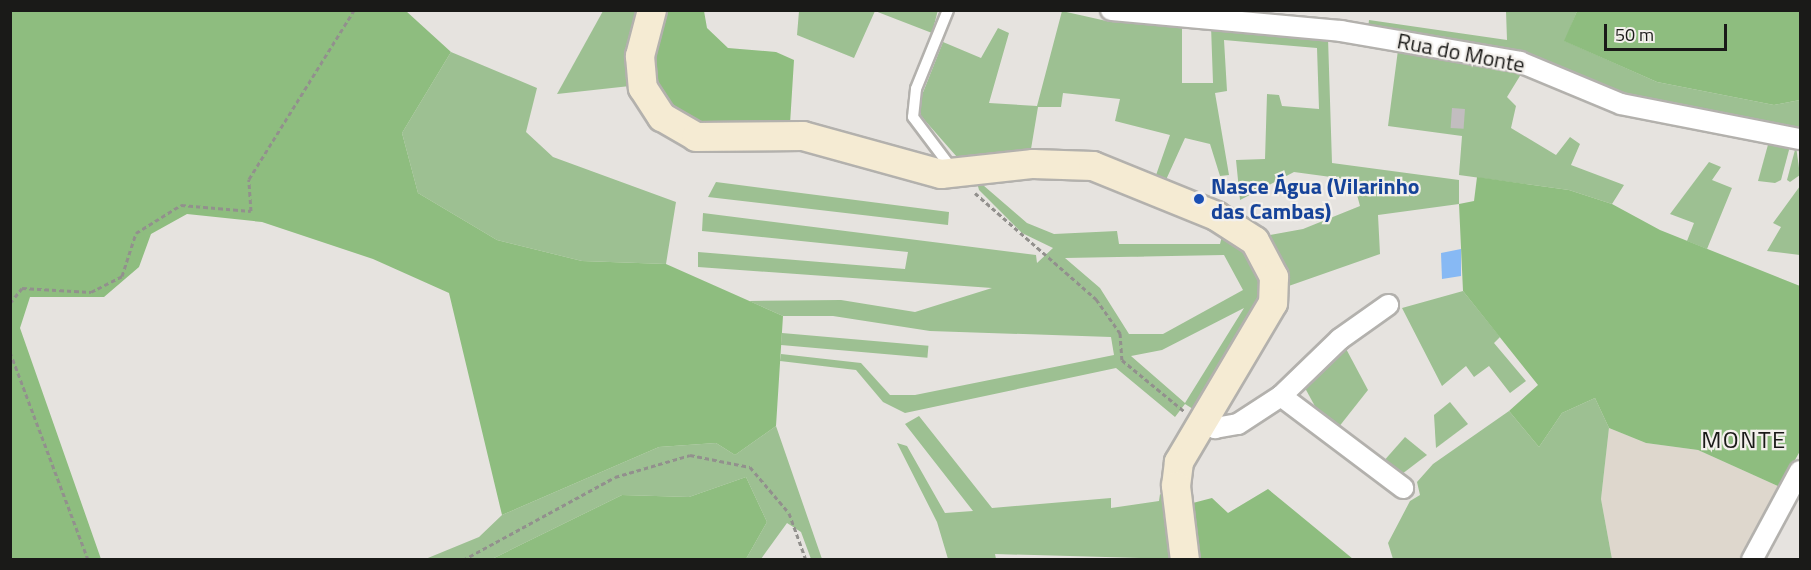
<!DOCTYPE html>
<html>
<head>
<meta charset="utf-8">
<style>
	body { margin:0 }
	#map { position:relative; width:1811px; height:570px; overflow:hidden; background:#e6e3df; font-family:"Titillium Web",sans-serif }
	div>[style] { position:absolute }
	.built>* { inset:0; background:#ded7cd }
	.green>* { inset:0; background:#9dc092; transform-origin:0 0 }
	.forest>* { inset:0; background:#8ebd7f }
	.water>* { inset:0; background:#87b9f4 }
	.building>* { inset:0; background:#c2bdbf; transform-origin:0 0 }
	.path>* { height:3px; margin-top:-1.5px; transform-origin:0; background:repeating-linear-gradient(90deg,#92908d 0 4.5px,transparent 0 7.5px) }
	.roads { filter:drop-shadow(2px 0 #b3b1ad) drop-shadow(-2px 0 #b3b1ad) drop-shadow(0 2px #b3b1ad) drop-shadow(0 -2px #b3b1ad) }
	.service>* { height:10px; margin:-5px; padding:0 5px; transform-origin:5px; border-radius:5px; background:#fff }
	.minor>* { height:20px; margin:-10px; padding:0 10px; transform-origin:10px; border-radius:10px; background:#fff }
	.secondary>* { height:28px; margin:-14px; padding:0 14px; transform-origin:14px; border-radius:14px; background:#f5ebd3 }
	.dots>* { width:16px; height:16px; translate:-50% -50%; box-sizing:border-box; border:3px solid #f3f0ec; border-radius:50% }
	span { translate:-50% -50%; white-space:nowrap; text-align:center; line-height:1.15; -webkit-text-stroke:4.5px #f3f0ec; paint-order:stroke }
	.street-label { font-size:22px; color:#1a1a18 }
	.transit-label { font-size:22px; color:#164399; font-weight:700 }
	.left { translate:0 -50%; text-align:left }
	.neighbourhood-label { font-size:24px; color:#1a1a18; letter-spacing:1.5px }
	.frame { position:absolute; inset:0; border:12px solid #1a1a18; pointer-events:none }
	.scale { position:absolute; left:1604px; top:24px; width:123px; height:27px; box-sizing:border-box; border:3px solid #1a1a18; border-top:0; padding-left:8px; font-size:18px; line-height:21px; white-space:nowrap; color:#1a1a18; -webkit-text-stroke:4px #f3f0ec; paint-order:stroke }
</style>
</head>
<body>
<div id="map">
	<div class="built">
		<i style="clip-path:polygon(1609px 428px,1646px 443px,1698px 450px,1780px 487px,1740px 559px,1612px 559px,1601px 499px)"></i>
	</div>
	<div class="green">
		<i style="clip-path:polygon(938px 10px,932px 33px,875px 11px,854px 58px,797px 35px,799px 11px)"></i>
		<i style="clip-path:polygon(603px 11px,642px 11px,630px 86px,557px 94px)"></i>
		<i style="clip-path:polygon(1062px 11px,1111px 22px,1182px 25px,1182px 83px,1213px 83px,1211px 26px,1328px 38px,1332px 163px,1459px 180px,1459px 204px,1378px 215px,1380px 254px,1283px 288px,1265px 236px,1303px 229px,1360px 206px,1353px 180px,1294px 172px,1240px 200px,1236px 160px,1265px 159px,1267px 94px,1279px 95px,1282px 106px,1319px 109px,1317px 48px,1224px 40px,1227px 91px,1215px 93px,1229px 175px,1220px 176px,1210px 144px,1185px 138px,1165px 182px,1155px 178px,1170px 135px,1115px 121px,1120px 99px,1063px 93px,1061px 107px,1038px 107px,1030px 155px,964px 165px,921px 116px,920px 100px,943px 42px,981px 58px,998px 28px,1009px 33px,989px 103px,1037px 106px)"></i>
		<i style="clip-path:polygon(1506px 11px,1577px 11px,1565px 41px,1657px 82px,1774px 105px,1800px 100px,1800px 129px,1613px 91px,1530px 55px,1368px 29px,1369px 20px,1507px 40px)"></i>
		<i style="clip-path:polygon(1398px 50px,1523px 71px,1507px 97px,1516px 106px,1511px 128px,1556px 155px,1570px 137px,1580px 144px,1571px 165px,1624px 185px,1612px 204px,1569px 190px,1459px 175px,1462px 136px,1388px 126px)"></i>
		<i style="clip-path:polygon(451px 52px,537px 88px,526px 132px,553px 157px,676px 202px,666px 264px,582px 261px,497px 240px,418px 193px,402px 133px)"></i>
		<i style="clip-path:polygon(1769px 141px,1788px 144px,1789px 150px,1781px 180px,1775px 183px,1758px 181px)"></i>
		<i style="clip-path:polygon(1796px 146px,1800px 175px,1790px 182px,1787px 180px)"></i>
		<i style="clip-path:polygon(1709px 162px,1721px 167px,1712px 180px,1732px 188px,1707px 249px,1687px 241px,1694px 223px,1670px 214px)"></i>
		<i style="clip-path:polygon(evenodd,976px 179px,1027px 223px,1054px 234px,1117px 231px,1119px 244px,1220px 244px,1223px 232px,1239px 241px,1259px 271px,1259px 308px,1193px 409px,1185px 404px,1175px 417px,1116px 368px,905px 413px,883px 402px,856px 370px,780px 361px,781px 354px,861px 363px,890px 395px,915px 395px,1114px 355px,1111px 337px,930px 331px,833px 316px,783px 316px,749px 301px,841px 300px,915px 312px,992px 288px,698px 267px,698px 252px,905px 269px,908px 252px,702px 231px,703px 213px,1036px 255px,1037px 263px,1053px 248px,1022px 233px,979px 190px,976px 179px,1224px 255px,1243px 290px,1163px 334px,1129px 334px,1100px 288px,1065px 258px,1224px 255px,976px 179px,1244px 308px,1185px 403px,1131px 356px,1162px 350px,1244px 308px)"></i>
		<i style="clip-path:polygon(716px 182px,949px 212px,948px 225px,708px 197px)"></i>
		<i style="clip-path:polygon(1800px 186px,1800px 255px,1767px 251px,1781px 227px,1773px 223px)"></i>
		<i style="clip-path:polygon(1463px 291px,1500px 337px,1494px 343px,1526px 381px,1510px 393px,1489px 366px,1474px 377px,1466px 366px,1442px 386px,1402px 308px)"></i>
		<i style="left:782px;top:333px;width:147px;height:12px;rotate:5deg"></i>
		<i style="clip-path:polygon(1344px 345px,1368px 390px,1338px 428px,1317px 410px,1305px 388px)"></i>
		<i style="clip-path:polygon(1595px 398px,1609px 428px,1601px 499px,1612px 559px,1393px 559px,1388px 543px,1410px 501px,1420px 495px,1417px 482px,1433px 464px,1509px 411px,1539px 447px,1562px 413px)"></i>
		<i style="clip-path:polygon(1450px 402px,1468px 424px,1436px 448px,1434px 415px)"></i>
		<i style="clip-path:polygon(919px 416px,992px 508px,1111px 498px,1111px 508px,1159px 501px,1160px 494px,1168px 499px,1177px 559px,995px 554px,996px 559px,948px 559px,937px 522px,897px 443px,907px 446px,945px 513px,973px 511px,905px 424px)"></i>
		<i style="clip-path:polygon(776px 426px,822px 559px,811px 559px,801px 532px,787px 523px,761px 559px,746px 559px,767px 522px,746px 477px,689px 497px,622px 495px,492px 559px,423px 560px,479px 537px,502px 515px,659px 447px,716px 443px,735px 455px)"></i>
		<i style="clip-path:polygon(1405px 437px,1427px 455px,1398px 477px,1382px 463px)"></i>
	</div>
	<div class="forest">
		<i style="clip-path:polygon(10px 11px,406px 11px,451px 52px,402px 133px,418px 193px,497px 240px,582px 261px,666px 264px,783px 316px,776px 426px,735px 455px,716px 443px,659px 447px,502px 515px,449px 293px,373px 259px,262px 222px,187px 214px,151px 234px,139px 267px,104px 297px,30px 297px,20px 328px,101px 559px,11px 559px)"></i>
		<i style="clip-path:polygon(661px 11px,704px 11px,707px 28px,728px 48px,776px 52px,794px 60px,790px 124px,697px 125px,666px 99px,656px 79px,654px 34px)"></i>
		<i style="clip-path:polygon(1577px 11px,1800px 11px,1800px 100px,1774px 105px,1657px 82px,1564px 41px)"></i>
		<i style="clip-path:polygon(1477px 177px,1569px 190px,1612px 204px,1660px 230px,1800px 286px,1800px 451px,1780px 487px,1698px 450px,1646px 443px,1609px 428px,1595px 398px,1562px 413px,1539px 447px,1509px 411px,1538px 385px,1463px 291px,1459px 204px,1474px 201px)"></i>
		<i style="clip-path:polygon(746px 477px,767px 522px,746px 559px,492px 559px,622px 495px,689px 497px)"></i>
		<i style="clip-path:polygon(1268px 489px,1353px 559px,1197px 559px,1189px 504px,1212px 498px,1228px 513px)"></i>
	</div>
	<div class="water">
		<i style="clip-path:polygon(1461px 249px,1461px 276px,1442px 279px,1441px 253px)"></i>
	</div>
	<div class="building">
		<i style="left:1452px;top:108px;width:13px;height:20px;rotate:4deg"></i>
	</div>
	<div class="path">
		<i style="left:975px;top:193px;width:161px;rotate:41.2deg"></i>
		<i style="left:1096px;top:299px;width:42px;rotate:54.8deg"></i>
		<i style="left:1120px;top:333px;width:27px;rotate:86deg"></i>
		<i style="left:1122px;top:360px;width:82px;rotate:39.5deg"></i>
		<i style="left:10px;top:303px;width:19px;rotate:-51deg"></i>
		<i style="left:22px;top:288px;width:69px;rotate:3.3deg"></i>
		<i style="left:91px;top:292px;width:35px;rotate:-27deg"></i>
		<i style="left:122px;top:276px;width:45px;rotate:-72deg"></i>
		<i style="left:136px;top:233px;width:53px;rotate:-31.9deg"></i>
		<i style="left:181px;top:205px;width:70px;rotate:4.9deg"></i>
		<i style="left:251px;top:211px;width:32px;rotate:-94deg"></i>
		<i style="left:249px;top:179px;width:199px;rotate:-58.1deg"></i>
		<i style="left:10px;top:352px;width:222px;rotate:69.4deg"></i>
		<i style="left:463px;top:560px;width:173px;rotate:-28.6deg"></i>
		<i style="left:615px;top:477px;width:78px;rotate:-16.3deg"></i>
		<i style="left:690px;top:455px;width:61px;rotate:11.3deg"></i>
		<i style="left:750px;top:467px;width:60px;rotate:49.7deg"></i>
		<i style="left:789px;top:513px;width:50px;rotate:70.1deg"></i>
	</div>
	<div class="roads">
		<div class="service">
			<i style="left:948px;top:10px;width:85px;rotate:112.1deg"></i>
			<i style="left:916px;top:89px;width:28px;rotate:96deg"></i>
			<i style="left:913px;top:117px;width:66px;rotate:53deg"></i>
		</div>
		<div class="minor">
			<i style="left:1111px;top:10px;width:231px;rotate:5.2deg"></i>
			<i style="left:1341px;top:31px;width:182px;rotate:9.8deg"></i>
			<i style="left:1520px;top:62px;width:109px;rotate:22.6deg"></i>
			<i style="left:1621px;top:104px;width:182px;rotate:11.1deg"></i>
			<i style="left:1281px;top:396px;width:153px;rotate:37deg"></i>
			<i style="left:1201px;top:423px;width:15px;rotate:20deg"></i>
			<i style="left:1215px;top:428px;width:23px;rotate:-10deg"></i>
			<i style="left:1238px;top:424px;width:51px;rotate:-33.1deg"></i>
			<i style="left:1281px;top:396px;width:82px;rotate:-44deg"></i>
			<i style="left:1340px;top:339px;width:59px;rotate:-35.3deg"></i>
			<i style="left:1752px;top:560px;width:101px;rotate:-61.7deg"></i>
		</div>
		<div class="secondary">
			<i style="left:652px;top:10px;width:48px;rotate:104.6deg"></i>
			<i style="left:640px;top:56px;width:32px;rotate:85deg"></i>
			<i style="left:643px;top:88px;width:35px;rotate:57deg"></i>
			<i style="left:662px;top:117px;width:39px;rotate:30deg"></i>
			<i style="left:696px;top:137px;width:107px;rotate:-0.5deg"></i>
			<i style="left:803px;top:136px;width:143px;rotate:15.4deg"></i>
			<i style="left:941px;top:174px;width:93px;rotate:-6.2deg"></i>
			<i style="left:1033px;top:164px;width:60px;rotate:1.9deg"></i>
			<i style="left:1093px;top:166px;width:133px;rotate:22.1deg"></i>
			<i style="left:1216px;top:216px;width:46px;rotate:32.7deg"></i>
			<i style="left:1255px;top:241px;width:41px;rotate:62.2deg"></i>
			<i style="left:1274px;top:277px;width:26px;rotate:92deg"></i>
			<i style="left:1273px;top:303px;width:185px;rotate:120.6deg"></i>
			<i style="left:1179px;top:462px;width:24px;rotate:97deg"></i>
			<i style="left:1176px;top:486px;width:75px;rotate:83.1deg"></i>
		</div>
	</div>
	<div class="dots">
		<i style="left:1199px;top:199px;background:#1a4fb4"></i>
	</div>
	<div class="street-label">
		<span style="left:1461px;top:53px;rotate:11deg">Rua do Monte</span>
	</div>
	<div class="transit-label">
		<span class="left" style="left:1211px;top:199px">Nasce Água (Vilarinho<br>das Cambas)</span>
	</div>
	<div class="neighbourhood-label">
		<span style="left:1744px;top:440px">MONTE</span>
	</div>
	<div class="frame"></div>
	<div class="scale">50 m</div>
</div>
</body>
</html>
